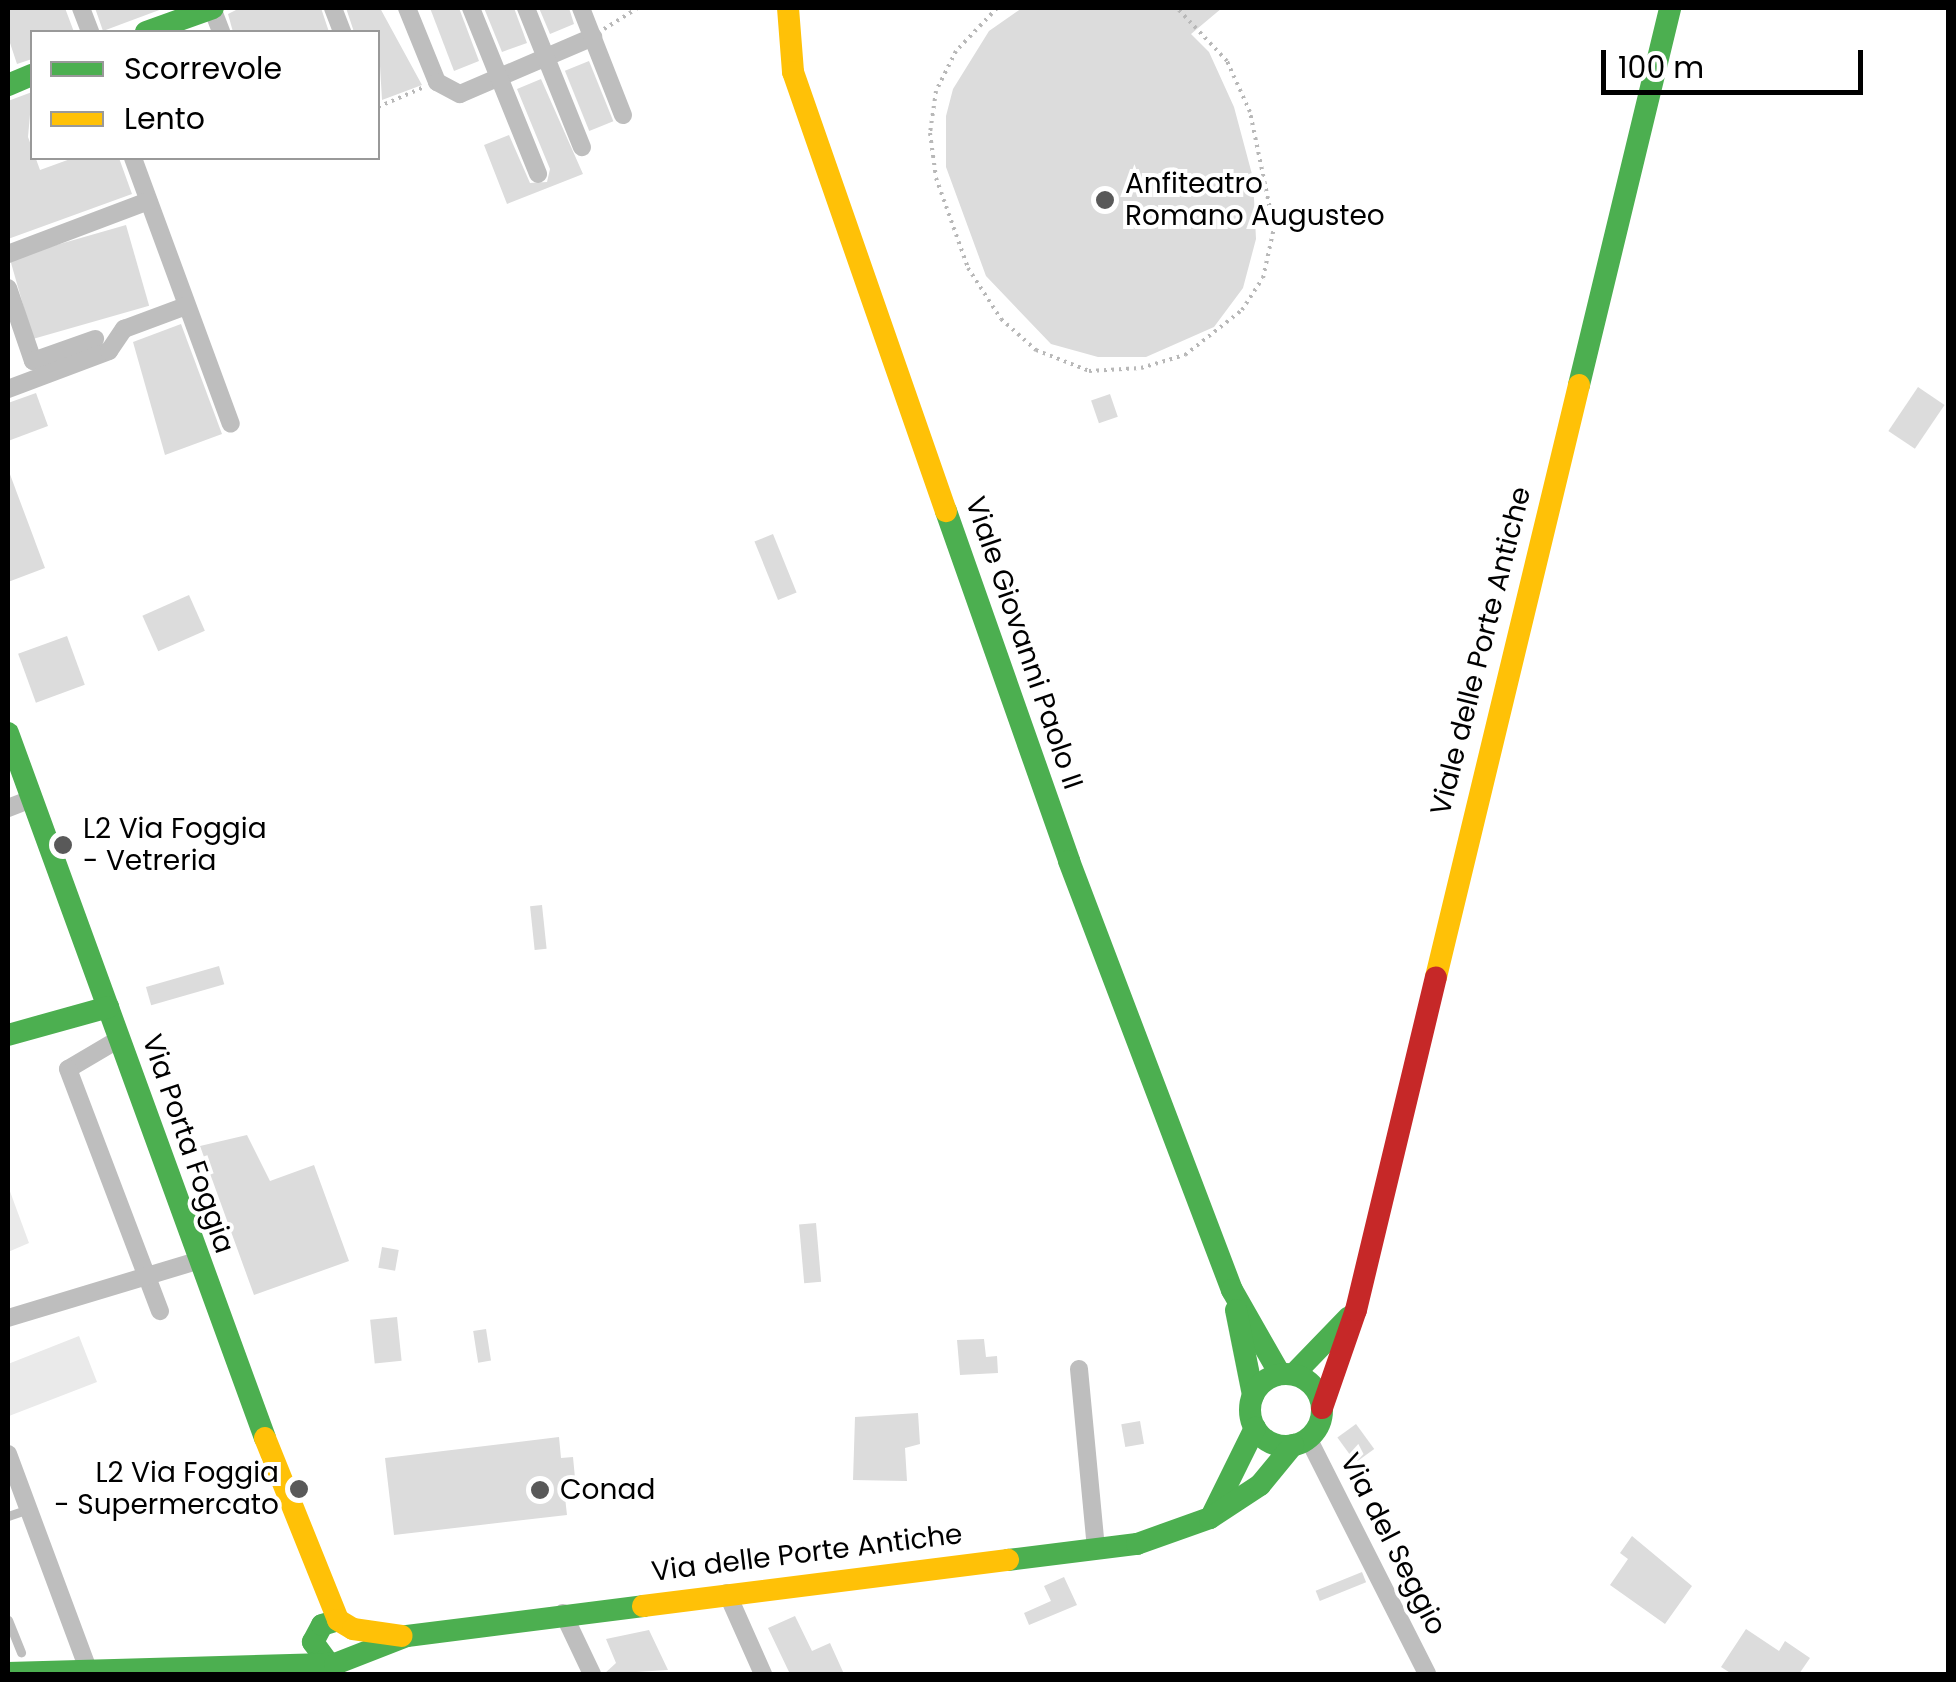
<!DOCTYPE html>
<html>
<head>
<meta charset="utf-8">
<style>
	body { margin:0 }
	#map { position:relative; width:1956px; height:1682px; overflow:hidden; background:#fff; font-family:Poppins,sans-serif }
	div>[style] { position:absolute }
	.green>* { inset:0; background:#eaeaea }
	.building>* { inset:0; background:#dcdcdc; transform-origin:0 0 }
	.path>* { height:4px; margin-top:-2px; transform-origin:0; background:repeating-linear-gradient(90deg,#b8b8b8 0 2.5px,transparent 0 7.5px) }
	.lane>* { height:9px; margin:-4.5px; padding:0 4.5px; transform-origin:4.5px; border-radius:4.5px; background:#bebebe }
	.street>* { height:18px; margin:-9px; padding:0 9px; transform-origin:9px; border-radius:9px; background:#bebebe }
	.fast>* { height:22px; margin:-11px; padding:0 11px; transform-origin:11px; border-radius:11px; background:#4caf50 }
	.fast>.ring { margin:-11px; padding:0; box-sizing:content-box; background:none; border:22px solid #4caf50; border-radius:50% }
	.slow>* { height:22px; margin:-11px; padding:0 11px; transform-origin:11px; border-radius:11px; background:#ffc107 }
	.jam>* { height:22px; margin:-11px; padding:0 11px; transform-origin:11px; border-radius:11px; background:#c62828 }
	.dots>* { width:28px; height:28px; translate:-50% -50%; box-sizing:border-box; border:5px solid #fff; border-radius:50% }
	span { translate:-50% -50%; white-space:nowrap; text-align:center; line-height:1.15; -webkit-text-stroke:8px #fff; paint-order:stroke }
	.poi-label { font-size:28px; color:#000 }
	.left { translate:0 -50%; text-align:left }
	.right { translate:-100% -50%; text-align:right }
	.street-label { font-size:28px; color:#000 }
	.frame { position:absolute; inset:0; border:10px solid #000; pointer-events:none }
	.legend { position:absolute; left:30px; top:30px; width:350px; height:130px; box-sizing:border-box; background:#fff; border:2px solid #999; margin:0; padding:12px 18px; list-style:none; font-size:30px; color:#000 }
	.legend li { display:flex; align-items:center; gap:20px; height:50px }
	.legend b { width:50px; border:2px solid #999 }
	.scale { position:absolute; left:1601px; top:50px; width:262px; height:45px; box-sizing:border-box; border:5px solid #000; border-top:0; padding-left:12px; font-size:30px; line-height:35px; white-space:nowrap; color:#000; -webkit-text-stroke:8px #fff; paint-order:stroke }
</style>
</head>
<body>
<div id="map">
	<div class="green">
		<i style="clip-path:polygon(8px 1186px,29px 1243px,8px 1252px)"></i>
		<i style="clip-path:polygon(79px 1336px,97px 1382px,9px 1416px,8px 1364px)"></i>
	</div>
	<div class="building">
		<i style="clip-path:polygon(8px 8px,65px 8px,74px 32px,32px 32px,32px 59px,17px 64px,8px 37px)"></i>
		<i style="clip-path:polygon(95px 8px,161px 8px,162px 9px,103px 31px)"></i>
		<i style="clip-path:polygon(240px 8px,321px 8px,329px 32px,233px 32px,228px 14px)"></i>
		<i style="clip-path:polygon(346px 8px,380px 8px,422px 85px,382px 100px,378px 32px,354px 32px)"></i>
		<i style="clip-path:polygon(430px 8px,459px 8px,479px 61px,454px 71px)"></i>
		<i style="clip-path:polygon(484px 8px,514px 8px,527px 43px,502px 52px)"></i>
		<i style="clip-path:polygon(539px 8px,569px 8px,574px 24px,550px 34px)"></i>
		<i style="clip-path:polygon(1022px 8px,1222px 8px,1191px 34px,1209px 52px,1234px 107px,1253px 178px,1256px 239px,1243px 288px,1214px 327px,1146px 357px,1098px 357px,1051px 344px,986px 276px,946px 167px,946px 116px,953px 89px,989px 31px)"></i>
		<i style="left:589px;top:61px;width:65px;height:26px;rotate:68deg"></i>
		<i style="clip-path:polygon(541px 79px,583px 174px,507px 204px,484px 145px,509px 135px,530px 183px,547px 182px,550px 169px,517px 89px)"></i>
		<i style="clip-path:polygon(32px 92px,28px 137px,40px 170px,73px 158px,119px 158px,132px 194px,8px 239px,8px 101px)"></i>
		<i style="left:126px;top:225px;width:84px;height:121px;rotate:74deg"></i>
		<i style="clip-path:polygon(181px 324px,222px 434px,165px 455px,133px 342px)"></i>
		<i style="left:1918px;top:387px;width:32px;height:53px;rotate:34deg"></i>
		<i style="clip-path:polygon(36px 393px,48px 426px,8px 441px,8px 403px)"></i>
		<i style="left:1110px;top:394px;width:24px;height:20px;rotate:71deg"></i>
		<i style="clip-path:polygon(8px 469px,45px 568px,8px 582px)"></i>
		<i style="left:773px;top:534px;width:63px;height:20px;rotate:68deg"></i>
		<i style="left:189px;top:595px;width:39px;height:51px;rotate:66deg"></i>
		<i style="left:67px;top:636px;width:52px;height:52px;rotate:70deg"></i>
		<i style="left:542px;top:905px;width:44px;height:12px;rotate:84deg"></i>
		<i style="left:219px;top:966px;width:19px;height:76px;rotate:74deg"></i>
		<i style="clip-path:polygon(247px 1135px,270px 1181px,314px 1165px,349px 1261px,254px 1295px,200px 1146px)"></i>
		<i style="left:816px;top:1223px;width:59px;height:17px;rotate:85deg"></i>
		<i style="left:382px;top:1247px;width:17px;height:21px;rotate:10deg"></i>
		<i style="left:397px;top:1317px;width:44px;height:27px;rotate:84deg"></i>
		<i style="left:486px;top:1329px;width:32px;height:13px;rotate:81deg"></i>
		<i style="clip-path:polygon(984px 1339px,986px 1357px,997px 1356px,998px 1373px,960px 1375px,957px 1340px)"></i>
		<i style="clip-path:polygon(918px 1413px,920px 1444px,905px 1448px,907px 1481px,853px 1480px,855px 1417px)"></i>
		<i style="left:1140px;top:1421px;width:23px;height:19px;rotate:80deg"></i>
		<i style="left:1356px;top:1424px;width:31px;height:23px;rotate:54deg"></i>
		<i style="clip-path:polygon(559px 1437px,561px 1458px,573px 1457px,575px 1478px,563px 1479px,567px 1515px,394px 1535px,385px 1458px)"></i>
		<i style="clip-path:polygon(1632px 1536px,1692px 1586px,1665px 1624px,1610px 1585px,1628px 1559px,1620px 1553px)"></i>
		<i style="left:1362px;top:1572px;width:11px;height:50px;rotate:68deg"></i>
		<i style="clip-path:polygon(1064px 1577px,1077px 1605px,1029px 1625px,1024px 1613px,1051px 1601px,1044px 1586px)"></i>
		<i style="clip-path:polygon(795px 1616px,812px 1651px,830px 1643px,844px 1674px,790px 1674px,768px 1628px)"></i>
		<i style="clip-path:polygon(1746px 1629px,1779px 1651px,1785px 1641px,1810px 1658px,1799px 1674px,1732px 1674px,1721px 1667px)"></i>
		<i style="clip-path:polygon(649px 1630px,668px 1670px,604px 1674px,616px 1663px,606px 1639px)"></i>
	</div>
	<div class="path">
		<i style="left:997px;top:8px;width:59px;rotate:133.6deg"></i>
		<i style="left:956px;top:51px;width:45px;rotate:116.6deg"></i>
		<i style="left:936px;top:91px;width:42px;rotate:98.1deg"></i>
		<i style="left:930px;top:133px;width:45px;rotate:82.4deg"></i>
		<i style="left:936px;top:178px;width:96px;rotate:70.4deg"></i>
		<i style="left:968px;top:268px;width:61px;rotate:57.1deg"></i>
		<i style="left:1001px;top:319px;width:47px;rotate:41.5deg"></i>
		<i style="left:1036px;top:350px;width:57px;rotate:21.6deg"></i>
		<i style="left:1089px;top:371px;width:52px;rotate:-3.3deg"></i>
		<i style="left:1141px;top:368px;width:46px;rotate:-16.5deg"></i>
		<i style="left:1185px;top:355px;width:73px;rotate:-38.3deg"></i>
		<i style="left:1242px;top:310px;width:38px;rotate:-57deg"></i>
		<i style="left:1263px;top:278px;width:51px;rotate:-77.6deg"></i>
		<i style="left:1274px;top:228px;width:118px;rotate:-101.7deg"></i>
		<i style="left:1250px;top:112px;width:56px;rotate:-114.3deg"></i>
		<i style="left:1227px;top:61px;width:73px;rotate:-133.3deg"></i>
		<i style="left:604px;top:29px;width:39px;rotate:-32deg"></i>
		<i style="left:378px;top:107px;width:50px;rotate:-23.5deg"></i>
	</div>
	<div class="lane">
		<i style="left:8px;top:1516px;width:21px;rotate:-19deg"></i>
		<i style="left:8px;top:1620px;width:35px;rotate:68deg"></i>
	</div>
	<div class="street">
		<i style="left:81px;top:8px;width:26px;rotate:69deg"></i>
		<i style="left:212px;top:8px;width:26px;rotate:69deg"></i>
		<i style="left:333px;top:8px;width:26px;rotate:69deg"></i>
		<i style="left:407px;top:8px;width:80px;rotate:67.9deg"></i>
		<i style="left:437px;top:82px;width:26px;rotate:28deg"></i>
		<i style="left:460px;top:94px;width:145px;rotate:-23.2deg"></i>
		<i style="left:471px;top:8px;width:179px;rotate:68deg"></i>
		<i style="left:526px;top:8px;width:150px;rotate:68.1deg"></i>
		<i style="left:581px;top:8px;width:115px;rotate:68.6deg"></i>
		<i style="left:133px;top:158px;width:283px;rotate:69.8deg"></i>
		<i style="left:8px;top:254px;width:150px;rotate:-20.7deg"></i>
		<i style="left:8px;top:288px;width:77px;rotate:71.1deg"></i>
		<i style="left:33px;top:361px;width:66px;rotate:-19.5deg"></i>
		<i style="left:8px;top:389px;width:108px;rotate:-20.6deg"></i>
		<i style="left:109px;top:351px;width:27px;rotate:-56deg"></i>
		<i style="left:124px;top:329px;width:66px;rotate:-20.4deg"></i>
		<i style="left:8px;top:808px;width:26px;rotate:-21deg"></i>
		<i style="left:119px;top:1039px;width:59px;rotate:149.5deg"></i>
		<i style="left:68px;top:1069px;width:259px;rotate:69.2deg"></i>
		<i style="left:8px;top:1318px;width:197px;rotate:-16.8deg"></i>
		<i style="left:1079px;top:1369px;width:180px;rotate:84.6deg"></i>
		<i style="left:1308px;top:1438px;width:264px;rotate:63.2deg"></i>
		<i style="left:8px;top:1454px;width:233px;rotate:69.6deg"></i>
		<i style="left:727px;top:1593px;width:89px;rotate:66deg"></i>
		<i style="left:563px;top:1613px;width:68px;rotate:64.6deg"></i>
	</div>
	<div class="fast">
		<i style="left:146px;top:32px;width:71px;rotate:-19.7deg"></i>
		<i style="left:8px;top:85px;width:26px;rotate:-23deg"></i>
		<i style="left:1579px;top:385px;width:388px;rotate:-76.4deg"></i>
		<i style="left:946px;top:511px;width:371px;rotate:70.6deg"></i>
		<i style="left:1069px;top:861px;width:459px;rotate:69.2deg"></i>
		<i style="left:1232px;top:1290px;width:97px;rotate:60.3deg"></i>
		<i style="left:8px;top:733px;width:750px;rotate:69.97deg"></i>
		<i style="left:8px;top:1035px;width:104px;rotate:-15.6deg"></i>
		<i style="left:1236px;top:1310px;width:87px;rotate:78.7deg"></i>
		<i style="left:1294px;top:1374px;width:79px;rotate:-46deg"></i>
		<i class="ring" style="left:1250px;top:1374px;width:50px;height:50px"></i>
		<i style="left:1213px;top:1513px;width:95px;rotate:-63.7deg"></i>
		<i style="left:1008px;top:1560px;width:130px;rotate:-7.1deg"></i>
		<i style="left:1137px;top:1544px;width:77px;rotate:-19.6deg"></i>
		<i style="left:1210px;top:1518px;width:60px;rotate:-33.4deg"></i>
		<i style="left:1260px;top:1485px;width:52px;rotate:-50.5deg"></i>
		<i style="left:334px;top:1671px;width:36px;rotate:-126deg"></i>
		<i style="left:313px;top:1642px;width:19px;rotate:-62deg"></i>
		<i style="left:322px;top:1625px;width:17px;rotate:-17deg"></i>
		<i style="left:8px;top:1673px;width:327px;rotate:-1.6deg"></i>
		<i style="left:335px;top:1664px;width:77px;rotate:-21.3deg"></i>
		<i style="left:407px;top:1636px;width:238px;rotate:-7.2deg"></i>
	</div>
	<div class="slow">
		<i style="left:788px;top:8px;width:64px;rotate:85.5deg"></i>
		<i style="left:793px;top:72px;width:465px;rotate:70.8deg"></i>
		<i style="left:1436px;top:977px;width:609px;rotate:-76.42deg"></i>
		<i style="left:265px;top:1438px;width:196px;rotate:68.1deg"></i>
		<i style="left:338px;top:1620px;width:17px;rotate:31deg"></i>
		<i style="left:353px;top:1629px;width:49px;rotate:8.1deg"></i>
		<i style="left:643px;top:1606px;width:368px;rotate:-7.2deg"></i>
	</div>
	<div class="jam">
		<i style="left:1322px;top:1408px;width:104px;rotate:-70.9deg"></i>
		<i style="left:1356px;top:1310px;width:342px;rotate:-76.5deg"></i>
	</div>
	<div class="dots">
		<i style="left:1105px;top:200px;background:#595959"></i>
		<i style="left:63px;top:845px;background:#595959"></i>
		<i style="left:299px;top:1489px;background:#595959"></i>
		<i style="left:540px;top:1490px;background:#595959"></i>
	</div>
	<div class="poi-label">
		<span class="left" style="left:1125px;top:200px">Anfiteatro<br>Romano Augusteo</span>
		<span class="left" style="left:83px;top:845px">L2 Via Foggia<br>- Vetreria</span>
		<span class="right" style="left:279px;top:1489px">L2 Via Foggia<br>- Supermercato</span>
		<span class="left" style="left:560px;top:1490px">Conad</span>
	</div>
	<div class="street-label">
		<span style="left:1024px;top:643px;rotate:71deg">Viale Giovanni Paolo II</span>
		<span style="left:1481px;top:651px;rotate:-76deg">Viale delle Porte Antiche</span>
		<span style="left:188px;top:1144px;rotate:71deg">Via Porta Foggia</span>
		<span style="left:1393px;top:1544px;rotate:63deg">Via del Seggio</span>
		<span style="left:807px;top:1553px;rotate:-7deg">Via delle Porte Antiche</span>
	</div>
	<div class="frame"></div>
	<ul class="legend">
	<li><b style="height:12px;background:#4caf50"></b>Scorrevole</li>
	<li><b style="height:12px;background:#ffc107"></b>Lento</li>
	</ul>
	<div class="scale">100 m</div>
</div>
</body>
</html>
